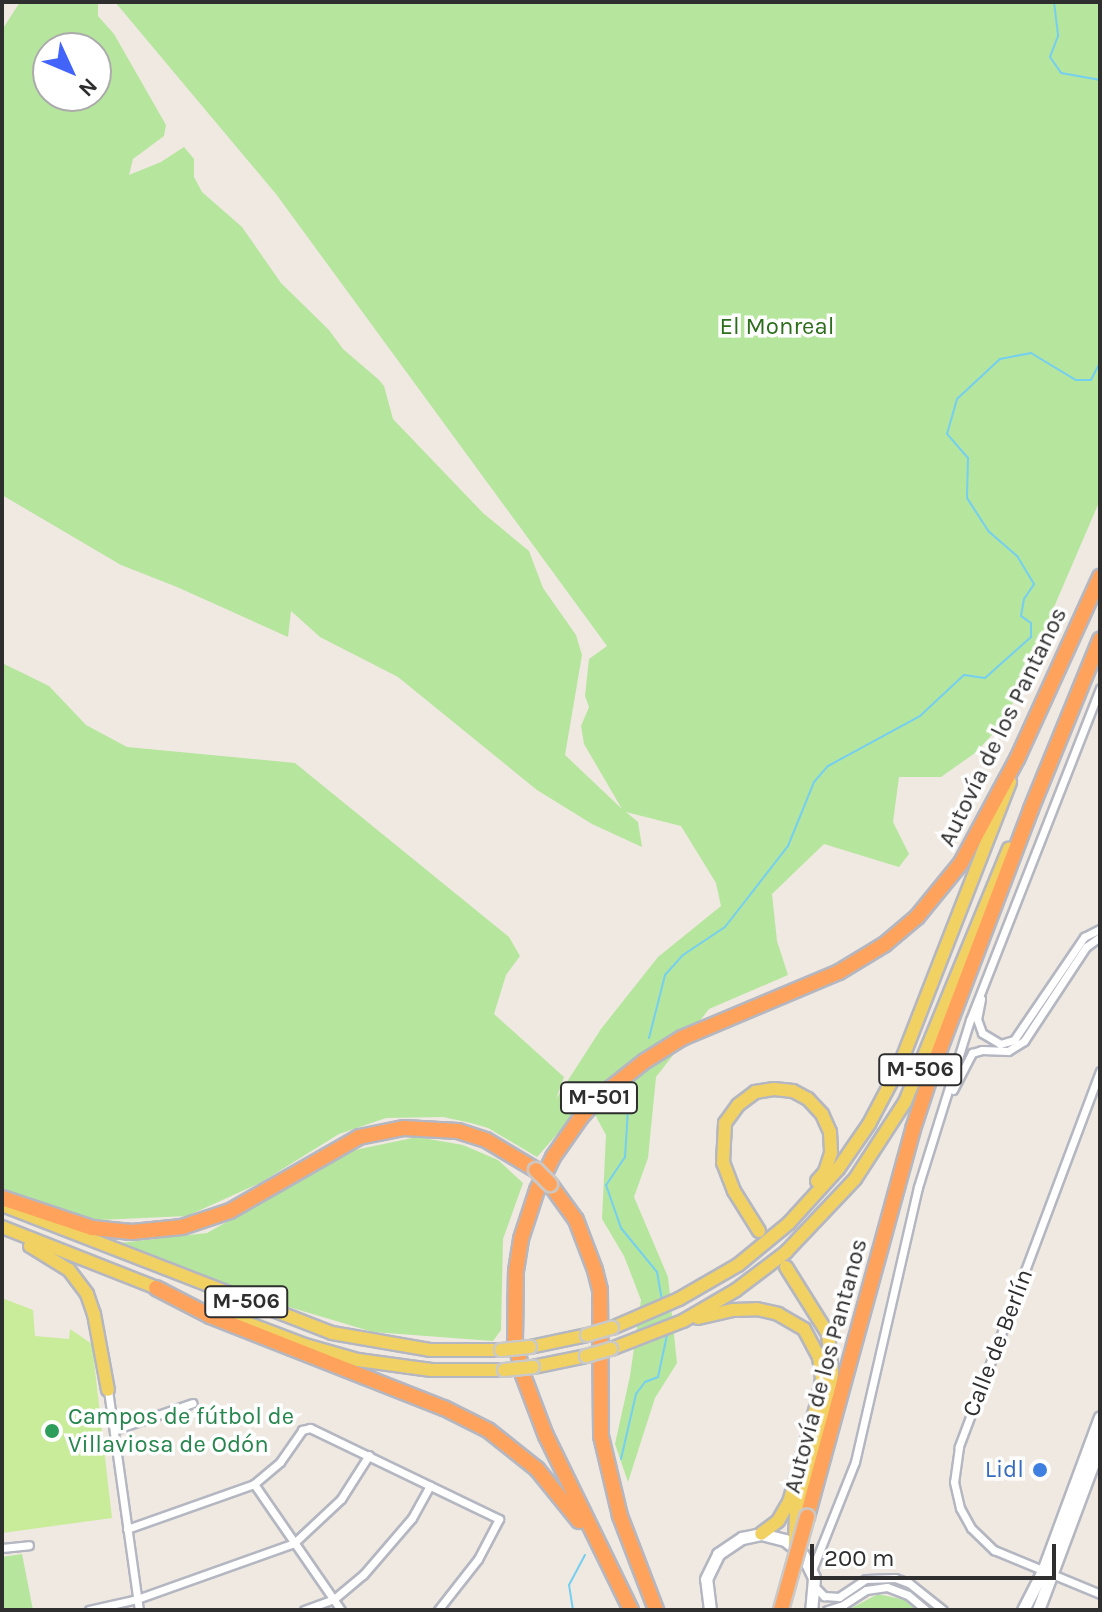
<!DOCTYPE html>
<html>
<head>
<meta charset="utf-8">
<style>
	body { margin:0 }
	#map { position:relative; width:1102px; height:1612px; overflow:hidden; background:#efe9e1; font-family:Karla,sans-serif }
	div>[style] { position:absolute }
	.green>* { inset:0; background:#b6e59e }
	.pitch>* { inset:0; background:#c9ec9a }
	.stream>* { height:2px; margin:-1px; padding:0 1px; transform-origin:1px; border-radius:1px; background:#75cff0 }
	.roads { filter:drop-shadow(2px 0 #b4b7c1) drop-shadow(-2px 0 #b4b7c1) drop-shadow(0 2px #b4b7c1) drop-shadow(0 -2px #b4b7c1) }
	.street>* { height:7px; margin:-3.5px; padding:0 3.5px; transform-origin:3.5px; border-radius:3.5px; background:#fff }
	.secondary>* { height:11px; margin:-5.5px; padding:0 5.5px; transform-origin:5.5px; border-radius:5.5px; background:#fff }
	.primary>* { height:12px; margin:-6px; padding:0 6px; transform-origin:6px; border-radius:6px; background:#f2d163 }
	.highway>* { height:14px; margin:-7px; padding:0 7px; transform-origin:7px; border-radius:7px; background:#ffa35c }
	.bridges { filter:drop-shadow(2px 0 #c9c9c9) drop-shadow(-2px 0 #c9c9c9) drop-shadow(0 2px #c9c9c9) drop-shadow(0 -2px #c9c9c9) }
	.primary-bridge>* { height:12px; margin:-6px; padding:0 6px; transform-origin:6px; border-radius:6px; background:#f2d163 }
	.highway-bridge>* { height:14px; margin:-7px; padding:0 7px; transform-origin:7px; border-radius:7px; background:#ffa35c }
	.dots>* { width:22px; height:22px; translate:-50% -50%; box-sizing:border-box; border:4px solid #fff; border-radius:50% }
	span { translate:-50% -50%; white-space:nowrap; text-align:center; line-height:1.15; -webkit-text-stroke:7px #fff; paint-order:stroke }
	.shield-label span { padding:2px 6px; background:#fff; border:2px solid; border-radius:6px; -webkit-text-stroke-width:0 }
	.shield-label { font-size:22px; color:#2e2e2e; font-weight:700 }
	.park-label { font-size:24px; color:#2c6e1b }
	.street-label { font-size:24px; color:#2e2e2e }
	.leisure-label { font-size:24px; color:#27864d }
	.left { translate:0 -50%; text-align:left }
	.shop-label { font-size:24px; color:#366cbe }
	.right { translate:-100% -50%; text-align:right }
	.frame { position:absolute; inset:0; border:4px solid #2e2e2e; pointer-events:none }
	.north { position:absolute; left:32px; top:32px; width:80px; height:80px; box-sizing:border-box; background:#fff; border:2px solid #ababab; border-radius:50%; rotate:134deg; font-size:22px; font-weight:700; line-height:32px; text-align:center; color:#2e2e2e }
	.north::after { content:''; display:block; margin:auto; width:28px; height:36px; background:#4264fb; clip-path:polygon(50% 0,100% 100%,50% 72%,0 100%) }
	.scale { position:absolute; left:810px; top:1544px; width:246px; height:36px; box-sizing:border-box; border:4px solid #2e2e2e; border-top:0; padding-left:10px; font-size:24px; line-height:28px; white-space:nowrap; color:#2e2e2e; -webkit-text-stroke:6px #fff; paint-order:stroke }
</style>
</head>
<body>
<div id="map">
	<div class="green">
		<i style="clip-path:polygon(evenodd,20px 2px,98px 2px,98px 16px,114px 34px,166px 125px,164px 136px,133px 159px,129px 175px,161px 162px,184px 147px,194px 159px,194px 177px,202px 192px,242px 227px,281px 283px,329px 330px,343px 349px,378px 379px,384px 386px,393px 419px,483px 513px,529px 551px,543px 588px,576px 635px,582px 655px,565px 755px,622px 809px,584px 744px,581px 726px,589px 707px,585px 696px,589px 659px,607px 646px,276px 194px,115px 2px,1100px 2px,1100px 500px,1005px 721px,975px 753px,941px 777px,899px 777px,893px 822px,909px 854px,899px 867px,824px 844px,772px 894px,777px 941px,788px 975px,709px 1009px,656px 1077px,648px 1158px,634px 1197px,668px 1277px,677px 1363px,655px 1398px,628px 1482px,615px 1444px,630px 1376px,641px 1300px,624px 1256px,602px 1219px,606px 1135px,587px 1100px,537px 1157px,488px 1128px,471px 1123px,443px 1117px,386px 1118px,339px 1134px,260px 1183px,187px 1216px,99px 1220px,56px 1209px,2px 1188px,2px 663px,49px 686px,86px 725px,127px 747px,295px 763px,509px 937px,520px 956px,506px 975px,494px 1014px,564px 1077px,556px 1099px,601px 1029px,658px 957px,721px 906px,716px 883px,681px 826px,626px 812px,638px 822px,642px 847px,592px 824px,537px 790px,398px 677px,320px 637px,291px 611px,288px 637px,177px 587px,121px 565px,2px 495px,2px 30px,20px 2px,48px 48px,96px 48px,96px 96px,48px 96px,48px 48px)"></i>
		<i style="clip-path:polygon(417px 1137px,463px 1145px,498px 1160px,523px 1183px,503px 1239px,501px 1330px,493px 1341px,373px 1332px,279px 1304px,120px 1243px,207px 1233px,355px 1150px)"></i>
		<i style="clip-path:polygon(22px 1554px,33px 1610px,2px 1610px,2px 1557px)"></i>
		<i style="clip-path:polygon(878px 1594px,905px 1600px,917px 1610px,848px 1610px)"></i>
	</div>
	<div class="pitch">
		<i style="clip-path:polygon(2px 1298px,33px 1310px,35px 1336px,69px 1339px,70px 1329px,92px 1344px,112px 1518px,2px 1533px)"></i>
	</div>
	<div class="stream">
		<i style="left:1054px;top:2px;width:34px;rotate:83deg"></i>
		<i style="left:1058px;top:36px;width:22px;rotate:111deg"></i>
		<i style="left:1050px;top:57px;width:19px;rotate:55deg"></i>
		<i style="left:1061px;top:73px;width:40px;rotate:10deg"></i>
		<i style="left:649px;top:1038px;width:65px;rotate:-75.7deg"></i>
		<i style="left:665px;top:975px;width:27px;rotate:-48deg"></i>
		<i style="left:683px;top:955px;width:50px;rotate:-33.7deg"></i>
		<i style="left:725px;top:927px;width:103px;rotate:-52.1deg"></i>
		<i style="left:788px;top:846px;width:69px;rotate:-67.9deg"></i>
		<i style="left:814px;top:782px;width:21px;rotate:-49deg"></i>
		<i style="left:828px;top:766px;width:105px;rotate:-28.5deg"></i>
		<i style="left:920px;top:716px;width:60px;rotate:-43deg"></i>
		<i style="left:964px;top:675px;width:21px;rotate:8deg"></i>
		<i style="left:985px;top:678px;width:62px;rotate:-41.7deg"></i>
		<i style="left:1031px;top:637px;width:14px;rotate:-90deg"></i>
		<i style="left:1031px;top:623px;width:12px;rotate:-145deg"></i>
		<i style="left:1021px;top:616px;width:17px;rotate:-80deg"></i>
		<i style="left:1024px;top:599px;width:18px;rotate:-56deg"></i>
		<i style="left:1034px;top:584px;width:33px;rotate:-121deg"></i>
		<i style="left:1017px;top:556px;width:37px;rotate:-139deg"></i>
		<i style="left:989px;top:532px;width:40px;rotate:-122.9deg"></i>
		<i style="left:967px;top:498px;width:40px;rotate:-88.6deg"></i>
		<i style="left:968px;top:458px;width:32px;rotate:-131deg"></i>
		<i style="left:947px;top:434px;width:36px;rotate:-74deg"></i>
		<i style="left:957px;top:399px;width:59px;rotate:-42.9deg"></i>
		<i style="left:1000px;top:359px;width:32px;rotate:-11deg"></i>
		<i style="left:1031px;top:353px;width:52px;rotate:31deg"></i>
		<i style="left:1076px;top:380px;width:15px"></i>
		<i style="left:1091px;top:380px;width:20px;rotate:-63deg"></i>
		<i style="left:629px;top:1092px;width:65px;rotate:93.5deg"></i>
		<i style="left:625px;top:1157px;width:34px;rotate:124deg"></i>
		<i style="left:606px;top:1185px;width:46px;rotate:70.8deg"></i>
		<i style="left:621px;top:1228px;width:57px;rotate:50.7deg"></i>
		<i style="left:657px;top:1272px;width:29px;rotate:80deg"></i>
		<i style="left:621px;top:1459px;width:67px;rotate:-77deg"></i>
		<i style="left:636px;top:1394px;width:15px;rotate:-53deg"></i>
		<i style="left:645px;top:1382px;width:14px;rotate:-21deg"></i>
		<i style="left:658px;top:1377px;width:43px;rotate:-77.9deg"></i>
		<i style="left:573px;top:1610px;width:25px;rotate:-99deg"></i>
		<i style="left:569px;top:1585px;width:34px;rotate:-62deg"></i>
	</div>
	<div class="roads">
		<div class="street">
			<i style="left:981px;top:999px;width:20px;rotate:101deg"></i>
			<i style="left:977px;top:1019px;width:15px;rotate:70deg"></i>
			<i style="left:982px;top:1033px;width:21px;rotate:31deg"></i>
			<i style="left:1000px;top:1044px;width:15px;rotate:-16deg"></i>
			<i style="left:1014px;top:1040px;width:125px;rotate:-55.8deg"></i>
			<i style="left:1084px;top:937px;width:18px;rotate:-27deg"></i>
			<i style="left:1100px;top:1071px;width:402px;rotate:110.6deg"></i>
			<i style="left:959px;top:1447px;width:35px;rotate:98deg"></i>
			<i style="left:954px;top:1482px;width:27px;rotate:77deg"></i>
			<i style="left:960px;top:1508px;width:23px;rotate:61deg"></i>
			<i style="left:971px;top:1528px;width:32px;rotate:44deg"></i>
			<i style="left:994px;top:1550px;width:115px;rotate:22.5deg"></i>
			<i style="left:953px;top:1090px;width:42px;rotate:-62.8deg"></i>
			<i style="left:972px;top:1053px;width:10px;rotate:-17deg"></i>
			<i style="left:982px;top:1050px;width:26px;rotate:2deg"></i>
			<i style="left:1008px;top:1051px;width:19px;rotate:-32deg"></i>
			<i style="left:1024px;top:1041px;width:113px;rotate:-56.6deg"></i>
			<i style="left:1086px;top:947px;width:17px;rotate:-36deg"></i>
			<i style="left:108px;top:1390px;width:222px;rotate:82deg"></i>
			<i style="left:114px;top:1430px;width:83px;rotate:-18.9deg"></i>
			<i style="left:254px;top:1484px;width:153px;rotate:55.4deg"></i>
			<i style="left:127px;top:1529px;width:135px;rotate:-19.5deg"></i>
			<i style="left:254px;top:1484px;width:34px;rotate:-40deg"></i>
			<i style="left:280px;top:1462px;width:39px;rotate:-55deg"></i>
			<i style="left:302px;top:1430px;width:8px;rotate:-14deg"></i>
			<i style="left:310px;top:1428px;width:210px;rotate:25.7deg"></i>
			<i style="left:499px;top:1519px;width:45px;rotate:117.7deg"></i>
			<i style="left:478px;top:1559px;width:65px;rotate:128.1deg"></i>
			<i style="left:2px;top:1548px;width:27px;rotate:-6deg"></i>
			<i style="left:812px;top:1570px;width:116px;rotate:-68.3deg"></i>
			<i style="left:855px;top:1462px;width:282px;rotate:-77.1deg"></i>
			<i style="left:918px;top:1187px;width:175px;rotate:-72.7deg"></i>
			<i style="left:970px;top:1020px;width:356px;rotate:-68.6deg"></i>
			<i style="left:815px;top:1587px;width:13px;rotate:45deg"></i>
			<i style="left:824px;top:1596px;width:15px;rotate:4deg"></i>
			<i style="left:839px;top:1597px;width:32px;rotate:-34deg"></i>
			<i style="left:866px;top:1579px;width:29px;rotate:-2deg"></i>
			<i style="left:895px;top:1578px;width:15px;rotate:20deg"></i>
			<i style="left:909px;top:1583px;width:43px;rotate:38.5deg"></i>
			<i style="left:89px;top:1610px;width:49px;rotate:-12.9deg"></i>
			<i style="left:137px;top:1599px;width:167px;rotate:-19.6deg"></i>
			<i style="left:294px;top:1543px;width:64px;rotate:-43.1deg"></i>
			<i style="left:341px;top:1499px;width:52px;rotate:-57.5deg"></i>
			<i style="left:304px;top:1610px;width:32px;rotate:-20deg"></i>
			<i style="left:334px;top:1599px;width:38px;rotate:-40deg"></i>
			<i style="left:363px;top:1575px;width:75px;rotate:-49.3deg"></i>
			<i style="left:412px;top:1518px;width:37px;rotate:-61deg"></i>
			<i style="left:827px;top:1610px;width:17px;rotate:-17deg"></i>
			<i style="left:843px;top:1605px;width:27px;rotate:-33deg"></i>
			<i style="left:866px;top:1590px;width:21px;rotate:-8deg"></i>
			<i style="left:887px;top:1587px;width:22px;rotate:21deg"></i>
			<i style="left:908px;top:1595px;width:23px;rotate:40deg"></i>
		</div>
		<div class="secondary">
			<i style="left:710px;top:1610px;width:31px;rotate:-97deg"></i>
			<i style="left:706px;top:1579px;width:28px;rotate:-64deg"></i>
			<i style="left:718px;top:1554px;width:29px;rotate:-34deg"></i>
			<i style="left:742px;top:1538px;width:19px;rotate:-12deg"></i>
			<i style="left:761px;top:1534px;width:25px;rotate:14deg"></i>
			<i style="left:785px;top:1540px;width:23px;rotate:40deg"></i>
			<i style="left:803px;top:1555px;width:25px;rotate:64deg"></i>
			<i style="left:814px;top:1578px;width:32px;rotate:95deg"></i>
			<i style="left:1023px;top:1610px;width:44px;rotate:-62.9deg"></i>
			<i style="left:1043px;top:1571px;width:164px;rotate:-69.7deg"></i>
			<i style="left:1038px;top:1610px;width:177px;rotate:-69.5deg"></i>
		</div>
		<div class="primary">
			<i style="left:2px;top:1205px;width:354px;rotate:21.2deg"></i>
			<i style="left:332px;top:1333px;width:99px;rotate:9.8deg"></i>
			<i style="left:430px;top:1350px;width:71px"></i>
			<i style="left:2px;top:1227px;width:172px;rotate:21.5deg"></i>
			<i style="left:759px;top:1231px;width:47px;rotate:-122deg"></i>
			<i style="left:734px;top:1191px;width:30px;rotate:-111deg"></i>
			<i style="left:723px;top:1163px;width:40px;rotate:-87.1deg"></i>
			<i style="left:725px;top:1123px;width:22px;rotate:-54deg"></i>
			<i style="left:738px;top:1105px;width:21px;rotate:-37deg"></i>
			<i style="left:755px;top:1092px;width:19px;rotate:-9deg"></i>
			<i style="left:774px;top:1089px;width:19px;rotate:6deg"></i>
			<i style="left:793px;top:1091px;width:17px;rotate:28deg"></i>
			<i style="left:808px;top:1099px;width:21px;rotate:47deg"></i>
			<i style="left:822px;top:1114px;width:20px;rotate:66deg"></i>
			<i style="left:830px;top:1132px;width:21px;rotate:87deg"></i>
			<i style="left:831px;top:1153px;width:20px;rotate:108deg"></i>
			<i style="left:825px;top:1172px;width:12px;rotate:132deg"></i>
			<i style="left:30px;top:1246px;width:46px;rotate:31.6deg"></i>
			<i style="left:69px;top:1270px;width:30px;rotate:53deg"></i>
			<i style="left:87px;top:1294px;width:21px;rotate:71deg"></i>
			<i style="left:94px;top:1314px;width:77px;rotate:79.6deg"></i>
			<i style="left:786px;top:1267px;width:79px;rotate:57.9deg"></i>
			<i style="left:828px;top:1334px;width:39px;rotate:84deg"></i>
			<i style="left:832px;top:1373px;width:34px;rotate:98deg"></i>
			<i style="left:827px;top:1407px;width:110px;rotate:106.3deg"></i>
			<i style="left:796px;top:1513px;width:34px;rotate:92deg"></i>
			<i style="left:213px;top:1310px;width:98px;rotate:20.8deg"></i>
			<i style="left:305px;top:1345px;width:55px;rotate:15.8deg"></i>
			<i style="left:358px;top:1360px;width:74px;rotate:7.8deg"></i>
			<i style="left:431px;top:1370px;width:73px"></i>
			<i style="left:698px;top:1318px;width:36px;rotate:-13deg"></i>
			<i style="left:733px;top:1310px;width:24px;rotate:-2deg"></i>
			<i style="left:757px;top:1309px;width:22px;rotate:13deg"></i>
			<i style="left:778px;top:1314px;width:30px;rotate:30deg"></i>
			<i style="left:804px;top:1329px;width:32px;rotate:62deg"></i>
			<i style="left:819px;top:1357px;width:22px;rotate:82deg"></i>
			<i style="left:822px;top:1379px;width:25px;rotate:101deg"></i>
			<i style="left:817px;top:1404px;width:102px;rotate:105.9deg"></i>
			<i style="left:789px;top:1502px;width:22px;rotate:120deg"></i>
			<i style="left:778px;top:1521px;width:21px;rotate:143deg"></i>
			<i style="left:612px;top:1328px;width:73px;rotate:-23.4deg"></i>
			<i style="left:679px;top:1299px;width:68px;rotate:-30deg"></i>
			<i style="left:738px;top:1265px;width:66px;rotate:-39.5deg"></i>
			<i style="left:789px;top:1223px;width:73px;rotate:-47.8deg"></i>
			<i style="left:838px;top:1169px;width:55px;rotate:-55.4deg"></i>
			<i style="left:869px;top:1124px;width:64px;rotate:-62.2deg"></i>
			<i style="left:899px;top:1067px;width:306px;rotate:-68.7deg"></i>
			<i style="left:530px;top:1347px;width:58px;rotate:-11.9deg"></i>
			<i style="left:611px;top:1349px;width:77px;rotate:-21.3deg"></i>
			<i style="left:683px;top:1321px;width:61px;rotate:-30.3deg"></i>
			<i style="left:736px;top:1290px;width:63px;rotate:-37.2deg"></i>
			<i style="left:786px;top:1252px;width:100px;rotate:-46.6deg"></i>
			<i style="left:855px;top:1179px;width:92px;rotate:-57deg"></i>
			<i style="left:905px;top:1102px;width:274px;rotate:-67.7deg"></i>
			<i style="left:533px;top:1367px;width:54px;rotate:-11.7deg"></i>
		</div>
		<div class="highway">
			<i style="left:550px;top:1184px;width:44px;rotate:54.2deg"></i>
			<i style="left:576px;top:1220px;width:53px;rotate:69.2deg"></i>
			<i style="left:595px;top:1270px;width:21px;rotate:76deg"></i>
			<i style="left:600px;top:1290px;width:146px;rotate:89.6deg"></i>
			<i style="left:601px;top:1436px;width:82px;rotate:76.6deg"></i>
			<i style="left:620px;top:1516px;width:101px;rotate:69deg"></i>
			<i style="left:2px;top:1198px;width:95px;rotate:18.4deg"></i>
			<i style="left:92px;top:1228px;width:40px;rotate:5.7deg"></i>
			<i style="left:132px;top:1232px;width:50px;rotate:-5.7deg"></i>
			<i style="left:182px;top:1227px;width:51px;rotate:-18.4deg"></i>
			<i style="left:230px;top:1211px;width:149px;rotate:-29.8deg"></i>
			<i style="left:359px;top:1137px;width:46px;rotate:-11.3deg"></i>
			<i style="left:404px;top:1128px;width:54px;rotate:3.2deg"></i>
			<i style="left:458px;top:1131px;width:29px;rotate:18deg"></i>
			<i style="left:486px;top:1140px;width:58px;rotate:31deg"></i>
			<i style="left:156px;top:1288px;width:61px;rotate:27.4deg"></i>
			<i style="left:210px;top:1316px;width:251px;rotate:21.5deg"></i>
			<i style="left:444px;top:1408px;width:49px;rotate:26.6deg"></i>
			<i style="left:488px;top:1430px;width:63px;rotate:38.5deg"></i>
			<i style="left:537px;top:1469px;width:67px;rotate:51.1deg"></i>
			<i style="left:807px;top:1517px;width:402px;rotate:-74.7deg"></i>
			<i style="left:913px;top:1129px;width:71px;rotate:-71.8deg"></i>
			<i style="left:935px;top:1062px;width:271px;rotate:-69.2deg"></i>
			<i style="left:1031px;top:809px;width:183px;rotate:-67.8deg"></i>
			<i style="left:631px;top:1610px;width:194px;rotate:-116deg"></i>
			<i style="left:546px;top:1436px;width:65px;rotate:-110.7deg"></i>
			<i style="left:523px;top:1375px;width:36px;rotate:-103deg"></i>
			<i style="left:515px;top:1340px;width:69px;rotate:-89.2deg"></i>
			<i style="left:516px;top:1271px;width:32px;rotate:-81deg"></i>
			<i style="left:521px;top:1239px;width:52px;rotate:-71.9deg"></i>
			<i style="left:537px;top:1190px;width:37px;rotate:-64deg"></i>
			<i style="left:553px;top:1157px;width:49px;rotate:-55deg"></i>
			<i style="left:581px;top:1117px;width:24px;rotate:-48deg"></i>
			<i style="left:597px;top:1099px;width:61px;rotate:-38.4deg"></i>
			<i style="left:645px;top:1061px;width:44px;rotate:-31.9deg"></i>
			<i style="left:682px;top:1038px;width:170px;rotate:-22.8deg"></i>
			<i style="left:839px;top:972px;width:54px;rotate:-31.3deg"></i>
			<i style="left:885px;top:944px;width:42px;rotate:-40.2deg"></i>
			<i style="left:917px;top:917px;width:70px;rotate:-50.8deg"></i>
			<i style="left:961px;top:863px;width:120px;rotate:-61.7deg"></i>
			<i style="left:1018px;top:757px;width:198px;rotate:-65.5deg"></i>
		</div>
	</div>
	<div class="bridges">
		<div class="primary-bridge">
			<i style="left:587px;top:1335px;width:26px;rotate:-16deg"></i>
			<i style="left:501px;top:1350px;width:29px;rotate:-6deg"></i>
			<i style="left:586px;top:1356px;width:26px;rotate:-16deg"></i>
			<i style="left:504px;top:1370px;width:29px;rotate:-6deg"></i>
		</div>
		<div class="highway-bridge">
			<i style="left:536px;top:1170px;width:20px;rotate:45deg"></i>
			<i style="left:781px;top:1610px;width:97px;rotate:-74.4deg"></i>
		</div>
	</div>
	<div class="dots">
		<i style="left:52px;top:1431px;background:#2e9e5b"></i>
		<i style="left:1040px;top:1470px;background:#3f7fe0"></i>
	</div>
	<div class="shield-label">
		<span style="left:920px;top:1070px">M-506</span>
		<span style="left:599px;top:1098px">M-501</span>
		<span style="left:246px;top:1302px">M-506</span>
	</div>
	<div class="park-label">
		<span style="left:777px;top:327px">El Monreal</span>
	</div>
	<div class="street-label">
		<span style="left:1003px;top:727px;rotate:-64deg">Autovía de los Pantanos</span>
		<span style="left:998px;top:1343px;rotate:-69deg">Calle de Berlín</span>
		<span style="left:826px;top:1366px;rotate:-75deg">Autovía de los Pantanos</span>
	</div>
	<div class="leisure-label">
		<span class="left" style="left:68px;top:1431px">Campos de fútbol de<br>Villaviosa de Odón</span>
	</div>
	<div class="shop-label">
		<span class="right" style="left:1024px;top:1470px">Lidl</span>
	</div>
	<div class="frame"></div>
	<div class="north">N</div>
	<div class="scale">200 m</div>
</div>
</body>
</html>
